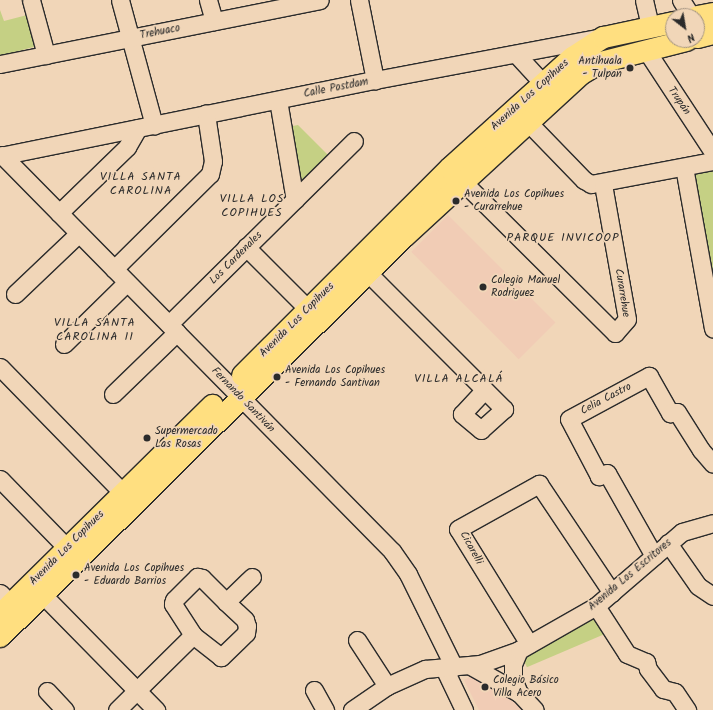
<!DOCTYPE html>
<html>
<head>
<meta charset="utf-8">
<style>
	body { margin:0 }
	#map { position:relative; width:713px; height:710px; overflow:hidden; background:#f1d6b8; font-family:Kalam,sans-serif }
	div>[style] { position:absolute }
	.built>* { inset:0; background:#f1ccb5; transform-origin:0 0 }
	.green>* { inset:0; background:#c5d084; transform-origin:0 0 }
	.roads { filter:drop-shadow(1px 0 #2b2b2b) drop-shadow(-1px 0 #2b2b2b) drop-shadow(0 1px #2b2b2b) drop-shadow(0 -1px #2b2b2b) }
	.minor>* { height:17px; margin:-8.5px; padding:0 8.5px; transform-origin:8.5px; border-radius:8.5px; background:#f1d6b8 }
	.major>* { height:21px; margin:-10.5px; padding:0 10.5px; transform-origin:10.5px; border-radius:10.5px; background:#ffdf80 }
	.dots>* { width:11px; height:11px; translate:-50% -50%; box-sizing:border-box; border:2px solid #f1d6b8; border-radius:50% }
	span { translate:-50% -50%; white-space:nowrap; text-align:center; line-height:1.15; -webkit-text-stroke:3.5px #f1d6b8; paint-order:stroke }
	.street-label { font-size:11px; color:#2b2b2b }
	.poi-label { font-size:11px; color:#2b2b2b }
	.right { translate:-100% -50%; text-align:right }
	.left { translate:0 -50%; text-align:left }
	.neighbourhood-label { font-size:12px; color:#2b2b2b; letter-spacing:1px }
	.north { position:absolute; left:665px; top:8px; width:40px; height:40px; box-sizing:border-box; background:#f1d6b8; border:1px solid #a29280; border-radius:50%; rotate:149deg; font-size:11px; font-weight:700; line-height:16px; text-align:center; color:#2b2b2b }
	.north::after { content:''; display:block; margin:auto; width:14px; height:18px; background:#2b2b2b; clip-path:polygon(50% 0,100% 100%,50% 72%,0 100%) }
</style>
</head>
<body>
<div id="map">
	<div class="built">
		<i style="left:448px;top:215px;width:152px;height:52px;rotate:45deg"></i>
		<i style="clip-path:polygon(481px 671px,530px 710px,479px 710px,464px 680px)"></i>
	</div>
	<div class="green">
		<i style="clip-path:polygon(0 10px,4px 21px,31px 14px,41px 45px,0 56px)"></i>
		<i style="clip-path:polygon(298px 125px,329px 156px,300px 187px,288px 127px)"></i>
		<i style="clip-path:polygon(713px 167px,713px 285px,691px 173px)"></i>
		<i style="left:596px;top:615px;width:21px;height:84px;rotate:67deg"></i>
	</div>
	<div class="roads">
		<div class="minor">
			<i style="left:31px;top:0;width:57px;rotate:74.7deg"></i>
			<i style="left:120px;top:0;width:130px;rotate:74.8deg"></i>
			<i style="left:208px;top:0;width:22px;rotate:74deg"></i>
			<i style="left:359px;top:0;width:82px;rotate:78.7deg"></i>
			<i style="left:644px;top:0;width:28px;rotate:77deg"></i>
			<i style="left:681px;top:0;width:19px;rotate:58deg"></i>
			<i style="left:646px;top:50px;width:122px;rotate:56.7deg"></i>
			<i style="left:516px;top:54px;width:52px;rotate:47.4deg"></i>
			<i style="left:0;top:64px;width:326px;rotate:-11.3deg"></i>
			<i style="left:278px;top:100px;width:101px;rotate:80.4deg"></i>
			<i style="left:519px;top:113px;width:93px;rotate:45.9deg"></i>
			<i style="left:584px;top:180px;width:8px;rotate:30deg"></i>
			<i style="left:591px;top:184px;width:124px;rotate:-10.7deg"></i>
			<i style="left:2px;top:155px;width:556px;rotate:45.44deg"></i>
			<i style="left:392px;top:551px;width:28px;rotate:55deg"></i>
			<i style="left:408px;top:574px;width:104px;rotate:63.7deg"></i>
			<i style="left:0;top:156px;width:383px;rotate:-11.5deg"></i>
			<i style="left:375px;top:80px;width:227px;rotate:-10.7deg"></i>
			<i style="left:684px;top:167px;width:164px;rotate:79.8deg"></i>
			<i style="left:454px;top:173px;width:227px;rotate:44.8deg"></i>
			<i style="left:615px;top:333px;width:18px;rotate:-49deg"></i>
			<i style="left:627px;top:319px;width:137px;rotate:-100.1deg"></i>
			<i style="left:59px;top:213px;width:95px;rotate:-44.1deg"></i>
			<i style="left:127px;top:147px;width:22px;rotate:-60deg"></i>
			<i style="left:246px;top:247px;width:88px;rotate:45deg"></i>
			<i style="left:114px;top:269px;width:135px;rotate:-44.7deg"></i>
			<i style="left:210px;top:174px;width:13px;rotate:-77deg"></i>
			<i style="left:213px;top:161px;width:48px;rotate:-98.5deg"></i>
			<i style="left:367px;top:272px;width:194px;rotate:45deg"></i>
			<i style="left:504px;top:409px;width:31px;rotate:138deg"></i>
			<i style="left:481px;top:430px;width:25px;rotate:-140deg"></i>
			<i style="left:462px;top:414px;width:33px;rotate:-47deg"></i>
			<i style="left:15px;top:294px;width:88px;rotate:-43.6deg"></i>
			<i style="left:169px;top:324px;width:260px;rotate:-44.7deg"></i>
			<i style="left:64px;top:344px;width:88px;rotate:-44.5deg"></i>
			<i style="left:0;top:367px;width:176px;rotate:45.7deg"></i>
			<i style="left:113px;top:394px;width:89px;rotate:-44.1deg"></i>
			<i style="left:0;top:479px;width:96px;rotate:45.8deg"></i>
			<i style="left:668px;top:543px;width:52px;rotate:55.1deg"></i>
			<i style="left:698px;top:586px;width:18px;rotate:34deg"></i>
			<i style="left:654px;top:556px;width:95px;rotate:-119.5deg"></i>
			<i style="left:607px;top:473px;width:9px;rotate:159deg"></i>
			<i style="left:599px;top:476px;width:64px;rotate:-117.8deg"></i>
			<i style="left:569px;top:419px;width:91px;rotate:-28.3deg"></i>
			<i style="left:649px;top:376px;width:43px;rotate:60.4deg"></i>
			<i style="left:670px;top:413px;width:7px;rotate:-8deg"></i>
			<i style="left:677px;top:412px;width:45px;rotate:57.7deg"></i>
			<i style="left:701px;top:450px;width:18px;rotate:49deg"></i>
			<i style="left:197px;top:577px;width:5px;rotate:11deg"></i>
			<i style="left:202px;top:578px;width:34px;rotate:45deg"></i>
			<i style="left:226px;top:602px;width:26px;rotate:43deg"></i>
			<i style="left:245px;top:620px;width:6px;rotate:72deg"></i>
			<i style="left:247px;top:626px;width:7px;rotate:98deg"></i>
			<i style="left:246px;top:633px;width:35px;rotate:136deg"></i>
			<i style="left:221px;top:657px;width:36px;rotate:-142deg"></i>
			<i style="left:193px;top:635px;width:37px;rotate:-123deg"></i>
			<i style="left:173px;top:604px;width:4px;rotate:-76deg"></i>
			<i style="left:174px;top:600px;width:33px;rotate:-45deg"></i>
			<i style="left:0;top:593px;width:28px;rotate:46deg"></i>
			<i style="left:42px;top:594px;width:163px;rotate:45.5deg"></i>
			<i style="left:226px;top:602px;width:36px;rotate:-44deg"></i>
			<i style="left:596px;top:606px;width:57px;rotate:57.1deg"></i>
			<i style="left:627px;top:654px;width:21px;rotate:23deg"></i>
			<i style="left:646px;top:662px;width:7px;rotate:74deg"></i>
			<i style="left:648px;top:669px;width:25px;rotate:53deg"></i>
			<i style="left:663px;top:689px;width:12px;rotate:14deg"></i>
			<i style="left:675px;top:692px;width:22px;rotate:56deg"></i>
			<i style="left:357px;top:640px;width:55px;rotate:56.9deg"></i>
			<i style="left:529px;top:644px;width:135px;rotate:-121.7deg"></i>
			<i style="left:458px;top:529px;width:93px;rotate:-29.1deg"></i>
			<i style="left:539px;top:484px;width:131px;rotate:56.2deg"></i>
			<i style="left:519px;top:650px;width:15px;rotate:113deg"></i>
			<i style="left:513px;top:664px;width:15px;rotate:90deg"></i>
			<i style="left:513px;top:679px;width:15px;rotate:67deg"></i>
			<i style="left:519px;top:693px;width:23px;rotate:47deg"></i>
			<i style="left:471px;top:666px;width:55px;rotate:29.4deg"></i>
			<i style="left:444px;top:668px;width:47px;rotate:64.5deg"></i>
			<i style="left:314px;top:690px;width:23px;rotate:61deg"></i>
			<i style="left:47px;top:691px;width:26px;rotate:47deg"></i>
			<i style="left:117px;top:710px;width:107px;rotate:-44.6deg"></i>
			<i style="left:352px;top:710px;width:42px;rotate:-34.4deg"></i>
			<i style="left:387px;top:686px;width:42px;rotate:-24.1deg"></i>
			<i style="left:425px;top:669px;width:55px;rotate:-5.2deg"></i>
			<i style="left:480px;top:664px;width:41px;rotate:-19.7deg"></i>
			<i style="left:519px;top:650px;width:89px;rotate:-29.7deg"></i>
			<i style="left:596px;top:606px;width:113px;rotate:-40.7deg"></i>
			<i style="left:682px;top:532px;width:32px;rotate:-16deg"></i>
		</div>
		<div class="major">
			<i style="left:697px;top:16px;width:16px;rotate:-11deg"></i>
			<i style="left:697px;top:37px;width:16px;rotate:-14deg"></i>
			<i style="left:242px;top:375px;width:293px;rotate:-45deg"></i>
			<i style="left:449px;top:168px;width:166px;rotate:-42.1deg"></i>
			<i style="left:572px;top:57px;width:37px;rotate:-33deg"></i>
			<i style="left:603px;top:37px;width:72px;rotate:-12.1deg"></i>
			<i style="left:0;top:614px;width:298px;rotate:-44.6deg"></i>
			<i style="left:0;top:636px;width:569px;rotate:-44.71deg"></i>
			<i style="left:404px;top:236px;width:239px;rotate:-42.6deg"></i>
			<i style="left:580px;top:74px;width:23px;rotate:-31deg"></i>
			<i style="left:600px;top:62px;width:89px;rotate:-14.3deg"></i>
		</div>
	</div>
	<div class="dots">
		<i style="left:630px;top:68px;background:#2b2b2b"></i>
		<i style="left:456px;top:201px;background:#2b2b2b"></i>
		<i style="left:483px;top:287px;background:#2b2b2b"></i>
		<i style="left:277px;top:377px;background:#2b2b2b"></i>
		<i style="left:147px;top:438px;background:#2b2b2b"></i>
		<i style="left:76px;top:575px;background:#2b2b2b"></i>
		<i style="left:485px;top:687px;background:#2b2b2b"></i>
	</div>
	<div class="street-label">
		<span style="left:160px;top:32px;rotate:-11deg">Trehuaco</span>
		<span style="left:336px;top:88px;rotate:-11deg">Calle Postdam</span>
		<span style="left:530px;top:95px;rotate:-42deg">Avenida Los Copihues</span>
		<span style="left:679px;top:101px;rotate:56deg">Trupán</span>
		<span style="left:236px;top:258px;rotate:-45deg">Los Cardenales</span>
		<span style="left:622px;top:293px;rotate:81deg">Curarrehue</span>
		<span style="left:297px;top:320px;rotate:-45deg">Avenida Los Copihues</span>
		<span style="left:606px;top:399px;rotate:-28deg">Celia Castro</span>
		<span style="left:243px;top:400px;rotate:46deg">Fernando Santiván</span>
		<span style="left:67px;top:548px;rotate:-45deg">Avenida Los Copihues</span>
		<span style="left:471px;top:548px;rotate:61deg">Cicarelli</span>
		<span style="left:630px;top:575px;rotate:-40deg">Avenida Los Escritores</span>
	</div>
	<div class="poi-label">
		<span class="right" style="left:622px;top:68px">Antihuala<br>- Tulpan</span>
		<span class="left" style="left:464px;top:201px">Avenida Los Copihues<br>- Curarrehue</span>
		<span class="left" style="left:491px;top:287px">Colegio Manuel<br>Rodriguez</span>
		<span class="left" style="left:285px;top:377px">Avenida Los Copihues<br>- Fernando Santivan</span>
		<span class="left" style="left:155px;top:438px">Supermercado<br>Las Rosas</span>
		<span class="left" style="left:84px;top:575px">Avenida Los Copihues<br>- Eduardo Barrios</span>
		<span class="left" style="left:493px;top:687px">Colegio Básico<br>Villa Acero</span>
	</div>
	<div class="neighbourhood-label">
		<span style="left:141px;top:184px">VILLA SANTA<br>CAROLINA</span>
		<span style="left:252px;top:206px">VILLA LOS<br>COPIHUES</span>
		<span style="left:563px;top:238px">PARQUE INVICOOP</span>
		<span style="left:95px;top:330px">VILLA SANTA<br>CAROLINA II</span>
		<span style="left:459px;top:379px">VILLA ALCALÁ</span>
	</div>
	<div class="north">N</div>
</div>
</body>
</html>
